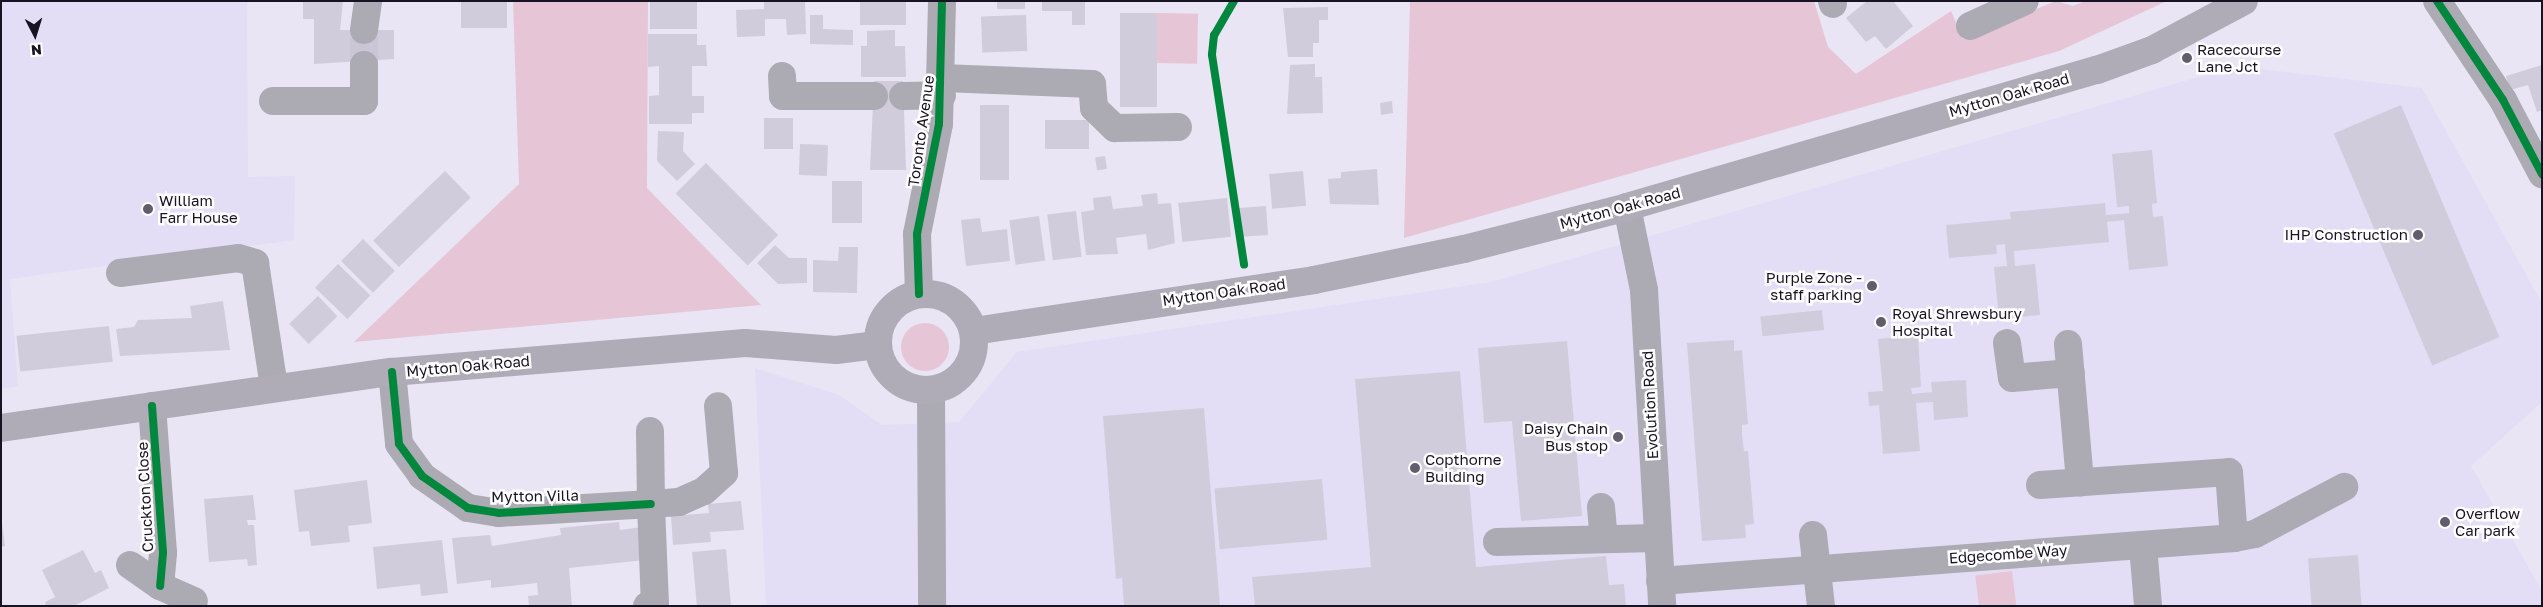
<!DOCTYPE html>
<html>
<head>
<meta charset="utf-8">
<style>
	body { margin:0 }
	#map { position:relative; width:2543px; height:607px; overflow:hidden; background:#eae5f5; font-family:"Golos Text",sans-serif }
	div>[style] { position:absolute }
	.built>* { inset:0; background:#e4ddf6 }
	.green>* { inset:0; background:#e6c5d6; transform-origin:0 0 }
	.round { border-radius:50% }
	.building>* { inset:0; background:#d1ccdc; transform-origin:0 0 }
	.minor-tunnel>* { height:28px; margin-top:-14px; transform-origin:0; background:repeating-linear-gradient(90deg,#cac6d6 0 28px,transparent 0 42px) }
	.minor>* { height:28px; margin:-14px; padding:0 14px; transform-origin:14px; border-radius:14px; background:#acaab2 }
	.major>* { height:28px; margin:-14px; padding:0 14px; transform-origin:14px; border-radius:14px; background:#afacb8 }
	.major>.ring { margin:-14px; padding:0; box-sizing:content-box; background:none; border:28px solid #afacb8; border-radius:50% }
	.cycleway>* { height:8px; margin:-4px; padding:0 4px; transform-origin:4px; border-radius:4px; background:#00873e }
	.dots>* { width:14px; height:14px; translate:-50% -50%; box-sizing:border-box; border:2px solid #fff; border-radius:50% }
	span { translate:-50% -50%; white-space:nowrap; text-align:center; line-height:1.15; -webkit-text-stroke:5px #fff; paint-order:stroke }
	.poi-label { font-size:15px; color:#181323 }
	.left { translate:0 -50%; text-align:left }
	.right { translate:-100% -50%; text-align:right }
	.street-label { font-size:15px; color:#181323 }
	.frame { position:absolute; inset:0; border:2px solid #181323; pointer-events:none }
	.north { position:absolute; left:10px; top:10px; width:50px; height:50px; -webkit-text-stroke:4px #fff; paint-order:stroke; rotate:175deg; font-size:14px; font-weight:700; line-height:20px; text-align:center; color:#181323 }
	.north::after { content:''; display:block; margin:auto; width:18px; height:22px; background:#181323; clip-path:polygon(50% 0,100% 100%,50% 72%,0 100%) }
</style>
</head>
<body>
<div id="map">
	<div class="built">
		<i style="clip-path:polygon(1px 1px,247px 1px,248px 177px,295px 176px,294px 240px,10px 279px,18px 386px,1px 389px)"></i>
		<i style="clip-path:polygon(2236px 66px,2422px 88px,2542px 303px,2542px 402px,2471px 466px,2542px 591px,2542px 606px,766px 606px,755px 368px,839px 395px,882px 425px,959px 422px,1017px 352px,1491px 282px)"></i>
	</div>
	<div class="green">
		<i style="clip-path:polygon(513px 1px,648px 1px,647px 188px,761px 305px,354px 342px,519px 184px)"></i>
		<i style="clip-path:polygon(1410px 1px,1814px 1px,1828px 47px,1856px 74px,1951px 11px,1963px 39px,2056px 1px,2073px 6px,2085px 1px,2167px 1px,2059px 51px,1404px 238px)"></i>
		<i style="left:1157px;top:13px;width:41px;height:50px;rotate:1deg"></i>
		<i class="round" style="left:901px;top:323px;width:48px;height:48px"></i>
		<i style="left:2012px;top:571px;width:35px;height:37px;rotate:83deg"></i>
	</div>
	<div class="building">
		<i style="clip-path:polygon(303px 1px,343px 1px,340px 30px,394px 30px,394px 59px,314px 64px,314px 19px,303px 19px)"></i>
		<i style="left:461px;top:1px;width:46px;height:27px"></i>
		<i style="left:650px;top:1px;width:47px;height:28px"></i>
		<i style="clip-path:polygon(764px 1px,805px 1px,806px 34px,787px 35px,786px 19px,765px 19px,765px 36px,737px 37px,736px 10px,764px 9px)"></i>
		<i style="left:860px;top:1px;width:46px;height:24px"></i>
		<i style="left:997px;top:1px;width:28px;height:8px"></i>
		<i style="clip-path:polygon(1042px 1px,1085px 1px,1085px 25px,1072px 25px,1072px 11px,1042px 11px)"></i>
		<i style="clip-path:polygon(1867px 1px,1893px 1px,1913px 26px,1886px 49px,1875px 36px,1866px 42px,1846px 18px)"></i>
		<i style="clip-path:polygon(1328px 7px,1328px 20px,1319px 20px,1319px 43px,1313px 43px,1313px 57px,1288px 57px,1283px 8px)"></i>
		<i style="left:1120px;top:13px;width:37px;height:94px"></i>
		<i style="clip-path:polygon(810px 15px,823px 15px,823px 29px,853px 30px,853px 45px,810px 44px)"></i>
		<i style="left:1026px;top:15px;width:36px;height:45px;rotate:88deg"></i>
		<i style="clip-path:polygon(895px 30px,895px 46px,905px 46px,906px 77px,861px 77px,861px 46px,867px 46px,867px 31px)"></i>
		<i style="clip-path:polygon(648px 34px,697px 34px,697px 45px,706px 45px,707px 66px,692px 66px,692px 96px,704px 96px,704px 113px,692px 113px,692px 124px,649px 124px,649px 96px,659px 95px,659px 66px,648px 67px)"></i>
		<i style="clip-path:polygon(1315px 64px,1315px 77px,1322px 77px,1323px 113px,1287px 114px,1290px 65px)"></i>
		<i style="clip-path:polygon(2542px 65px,2542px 110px,2537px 112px,2528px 85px,2510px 90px,2506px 76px)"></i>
		<i style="clip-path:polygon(874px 81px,903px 81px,906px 170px,870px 170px)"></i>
		<i style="clip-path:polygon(1392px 101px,1393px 113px,1381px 115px,1380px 103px)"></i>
		<i style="left:980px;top:105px;width:29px;height:75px"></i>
		<i style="left:2401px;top:105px;width:252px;height:73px;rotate:67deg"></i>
		<i style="left:764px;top:118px;width:29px;height:31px"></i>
		<i style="left:1045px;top:120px;width:44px;height:29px"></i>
		<i style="clip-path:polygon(658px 131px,684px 132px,683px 151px,695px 164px,677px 181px,657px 161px)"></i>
		<i style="left:800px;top:144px;width:28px;height:31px;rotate:2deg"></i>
		<i style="clip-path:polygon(2152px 150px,2157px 203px,2152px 204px,2153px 217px,2163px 216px,2168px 266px,2129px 270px,2124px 220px,2107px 222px,2109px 242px,2014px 251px,2015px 266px,2035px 264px,2040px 315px,1999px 319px,1994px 267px,2007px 266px,2005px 244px,1996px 245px,1997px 254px,1949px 258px,1946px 225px,2011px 219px,2010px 212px,2105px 203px,2106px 215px,2129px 213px,2129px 206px,2117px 207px,2112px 154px)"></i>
		<i style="left:1105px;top:156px;width:13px;height:10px;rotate:81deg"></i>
		<i style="left:706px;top:163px;width:102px;height:43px;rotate:45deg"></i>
		<i style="clip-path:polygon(1377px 169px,1379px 205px,1330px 204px,1328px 179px,1341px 178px,1341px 172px)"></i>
		<i style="left:445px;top:171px;width:37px;height:100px;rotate:46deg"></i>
		<i style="left:1303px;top:171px;width:35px;height:34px;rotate:85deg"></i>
		<i style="left:832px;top:181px;width:30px;height:42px"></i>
		<i style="clip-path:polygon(1157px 193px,1158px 204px,1171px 203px,1175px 243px,1148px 250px,1146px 234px,1116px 238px,1118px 254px,1086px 255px,1081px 212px,1094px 210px,1093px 198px,1111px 196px,1113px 209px,1143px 206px,1141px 195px)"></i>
		<i style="left:1227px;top:198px;width:39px;height:49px;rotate:84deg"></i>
		<i style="left:1266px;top:206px;width:29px;height:27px;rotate:86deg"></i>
		<i style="left:1076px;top:211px;width:46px;height:29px;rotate:83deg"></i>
		<i style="left:1039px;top:216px;width:45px;height:30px;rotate:82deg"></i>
		<i style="clip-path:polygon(980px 218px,982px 232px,1007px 229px,1010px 261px,966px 266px,961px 220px)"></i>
		<i style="left:363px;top:239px;width:45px;height:31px;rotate:45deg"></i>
		<i style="clip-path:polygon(775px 245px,789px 258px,807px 258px,807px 283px,778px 284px,757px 263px)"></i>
		<i style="clip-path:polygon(839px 247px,858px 247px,857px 293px,813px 292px,813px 260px,838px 261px)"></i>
		<i style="left:338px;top:264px;width:45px;height:33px;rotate:44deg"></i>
		<i style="left:318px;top:296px;width:28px;height:40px;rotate:46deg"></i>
		<i style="clip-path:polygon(223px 301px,230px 350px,120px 356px,116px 329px,134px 327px,138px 320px,192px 318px,190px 306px)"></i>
		<i style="left:1822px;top:310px;width:20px;height:62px;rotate:84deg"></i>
		<i style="left:109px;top:326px;width:36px;height:93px;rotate:84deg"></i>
		<i style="clip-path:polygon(1918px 336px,1921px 387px,1911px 388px,1912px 394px,1932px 392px,1931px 382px,1966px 380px,1968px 417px,1934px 420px,1933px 402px,1916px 403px,1920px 451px,1883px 454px,1879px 405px,1869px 406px,1868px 392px,1883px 391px,1878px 339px)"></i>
		<i style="clip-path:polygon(1734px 340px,1734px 351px,1742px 350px,1748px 424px,1742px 425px,1742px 435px,1744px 451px,1748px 451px,1754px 524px,1745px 525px,1746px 538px,1702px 541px,1687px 343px)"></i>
		<i style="clip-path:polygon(1567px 341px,1582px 516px,1521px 521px,1512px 421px,1484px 423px,1478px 348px)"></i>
		<i style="clip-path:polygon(1460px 371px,1476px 567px,1606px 556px,1609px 585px,1624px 584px,1626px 606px,1255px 606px,1252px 577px,1371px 567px,1355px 379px)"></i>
		<i style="clip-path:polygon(1204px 408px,1220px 606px,1124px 606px,1122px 578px,1116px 579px,1103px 416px)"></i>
		<i style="left:1322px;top:479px;width:61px;height:108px;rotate:85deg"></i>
		<i style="clip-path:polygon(367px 480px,372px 523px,348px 526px,350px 542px,311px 546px,309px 531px,299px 532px,294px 490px)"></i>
		<i style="clip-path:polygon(253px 495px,256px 520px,247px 520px,248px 525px,254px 525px,257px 565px,248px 566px,247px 559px,209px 562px,204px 499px)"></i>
		<i style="clip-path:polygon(741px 501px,744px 530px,710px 532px,711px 542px,673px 545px,671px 516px,709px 513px,708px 504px)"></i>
		<i style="clip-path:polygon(1px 516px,5px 546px,1px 547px)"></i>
		<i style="clip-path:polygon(619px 522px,620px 530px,642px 527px,645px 560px,569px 568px,572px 606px,529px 606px,528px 596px,538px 595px,537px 583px,491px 588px,491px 580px,457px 584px,452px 538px,490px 535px,492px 546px,561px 535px,560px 528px)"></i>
		<i style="clip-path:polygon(442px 540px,448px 593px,421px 596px,420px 584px,377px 589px,373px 547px)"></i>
		<i style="left:726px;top:549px;width:57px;height:34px;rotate:85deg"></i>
		<i style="clip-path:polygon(83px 550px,95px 573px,101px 570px,109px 588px,74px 606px,46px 606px,45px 602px,55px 597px,42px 570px)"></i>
		<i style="left:2358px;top:555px;width:51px;height:50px;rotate:86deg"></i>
	</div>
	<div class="minor-tunnel">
		<i style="left:364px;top:65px;width:35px;rotate:-90deg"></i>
	</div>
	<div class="minor">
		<i style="left:1832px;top:1px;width:3px;rotate:72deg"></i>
		<i style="left:2437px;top:1px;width:119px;rotate:56.3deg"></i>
		<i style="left:2503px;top:100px;width:84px;rotate:62.2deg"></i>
		<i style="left:1970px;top:26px;width:60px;rotate:-24.4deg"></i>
		<i style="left:364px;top:30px;width:29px;rotate:-82deg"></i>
		<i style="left:782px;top:76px;width:20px;rotate:87deg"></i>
		<i style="left:783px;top:96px;width:91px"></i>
		<i style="left:943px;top:78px;width:149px;rotate:2.3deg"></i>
		<i style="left:1092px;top:84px;width:24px;rotate:85deg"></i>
		<i style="left:1094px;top:108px;width:29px;rotate:44deg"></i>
		<i style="left:1115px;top:128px;width:63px;rotate:-0.9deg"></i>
		<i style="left:903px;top:96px;width:39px;rotate:-1deg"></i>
		<i style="left:273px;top:101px;width:91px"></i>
		<i style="left:364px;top:101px;width:36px;rotate:-90deg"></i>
		<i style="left:1627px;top:207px;width:85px;rotate:78.4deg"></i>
		<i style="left:1644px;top:290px;width:317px;rotate:86.7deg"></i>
		<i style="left:120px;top:273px;width:119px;rotate:-7.2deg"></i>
		<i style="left:238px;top:258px;width:18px;rotate:16deg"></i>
		<i style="left:255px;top:263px;width:125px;rotate:81.3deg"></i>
		<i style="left:919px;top:294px;width:60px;rotate:-91.9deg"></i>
		<i style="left:917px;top:234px;width:112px;rotate:-78.7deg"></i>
		<i style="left:939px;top:124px;width:123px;rotate:-88.6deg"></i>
		<i style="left:2007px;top:343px;width:35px;rotate:82deg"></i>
		<i style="left:2012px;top:378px;width:59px;rotate:-4.8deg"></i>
		<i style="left:2068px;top:344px;width:139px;rotate:85deg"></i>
		<i style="left:392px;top:372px;width:72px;rotate:84.4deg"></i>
		<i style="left:399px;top:444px;width:39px;rotate:54deg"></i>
		<i style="left:422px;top:476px;width:56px;rotate:34.8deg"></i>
		<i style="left:468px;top:508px;width:31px;rotate:9deg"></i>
		<i style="left:499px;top:513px;width:152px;rotate:-3.4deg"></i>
		<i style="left:651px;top:504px;width:73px;rotate:-90.8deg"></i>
		<i style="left:931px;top:391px;width:215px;rotate:89.7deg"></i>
		<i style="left:152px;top:406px;width:147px;rotate:85.7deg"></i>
		<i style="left:163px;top:553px;width:33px;rotate:95deg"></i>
		<i style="left:2040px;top:485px;width:189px;rotate:-3.9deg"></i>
		<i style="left:2229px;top:472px;width:66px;rotate:85.7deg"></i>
		<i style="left:1601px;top:507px;width:32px;rotate:85deg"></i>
		<i style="left:1813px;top:535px;width:71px;rotate:83.6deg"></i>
		<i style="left:1497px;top:542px;width:159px;rotate:-1.4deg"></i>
		<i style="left:2143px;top:546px;width:60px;rotate:85.2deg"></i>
		<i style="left:130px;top:565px;width:37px;rotate:35deg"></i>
		<i style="left:160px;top:586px;width:37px;rotate:24deg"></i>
		<i style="left:1660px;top:581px;width:576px;rotate:-4.28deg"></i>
		<i style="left:2234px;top:538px;width:21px;rotate:-11deg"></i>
		<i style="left:2255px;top:534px;width:101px;rotate:-27.8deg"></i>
		<i style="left:647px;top:606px;width:8px;rotate:-7deg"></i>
		<i style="left:655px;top:605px;width:101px;rotate:-92.3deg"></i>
		<i style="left:651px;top:504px;width:28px;rotate:-4deg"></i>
		<i style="left:679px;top:502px;width:27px;rotate:-24deg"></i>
		<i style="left:704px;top:491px;width:27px;rotate:-42deg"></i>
		<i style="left:724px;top:473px;width:67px;rotate:-95.1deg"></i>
	</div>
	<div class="major">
		<i class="ring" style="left:878px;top:294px;width:68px;height:68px"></i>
		<i style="left:974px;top:331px;width:344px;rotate:-8.5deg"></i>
		<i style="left:1314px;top:280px;width:153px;rotate:-11.7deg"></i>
		<i style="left:1464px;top:249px;width:168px;rotate:-14.4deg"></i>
		<i style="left:1627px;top:207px;width:490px;rotate:-16.3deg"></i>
		<i style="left:2097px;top:70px;width:59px;rotate:-20deg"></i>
		<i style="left:2152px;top:50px;width:104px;rotate:-28deg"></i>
		<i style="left:1px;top:428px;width:395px;rotate:-8.2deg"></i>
		<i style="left:392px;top:372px;width:354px;rotate:-4.7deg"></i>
		<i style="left:745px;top:343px;width:91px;rotate:4.4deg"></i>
		<i style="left:836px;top:350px;width:41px;rotate:-7deg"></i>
	</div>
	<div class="cycleway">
		<i style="left:1234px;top:1px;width:39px;rotate:120deg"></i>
		<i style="left:1214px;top:35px;width:20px;rotate:96deg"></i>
		<i style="left:1212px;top:55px;width:212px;rotate:81.3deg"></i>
		<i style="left:2437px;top:1px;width:119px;rotate:56.3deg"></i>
		<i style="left:2503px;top:100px;width:84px;rotate:62.2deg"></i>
		<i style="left:919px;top:294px;width:60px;rotate:-91.9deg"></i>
		<i style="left:917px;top:234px;width:112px;rotate:-78.7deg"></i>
		<i style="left:939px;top:124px;width:123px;rotate:-88.6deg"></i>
		<i style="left:392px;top:372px;width:72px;rotate:84.4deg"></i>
		<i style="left:399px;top:444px;width:39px;rotate:54deg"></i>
		<i style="left:422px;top:476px;width:56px;rotate:34.8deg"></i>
		<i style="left:468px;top:508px;width:31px;rotate:9deg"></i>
		<i style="left:499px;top:513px;width:152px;rotate:-3.4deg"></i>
		<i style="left:152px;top:406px;width:147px;rotate:85.7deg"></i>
		<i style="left:163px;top:553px;width:33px;rotate:95deg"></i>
	</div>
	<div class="dots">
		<i style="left:2187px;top:58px;background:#625c6c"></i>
		<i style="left:148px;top:209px;background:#625c6c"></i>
		<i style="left:2418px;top:235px;background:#625c6c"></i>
		<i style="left:1872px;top:286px;background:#625c6c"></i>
		<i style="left:1881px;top:322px;background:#625c6c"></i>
		<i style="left:1618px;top:437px;background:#625c6c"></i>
		<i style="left:1415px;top:468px;background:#625c6c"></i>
		<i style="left:2445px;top:522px;background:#625c6c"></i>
	</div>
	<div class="poi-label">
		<span class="left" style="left:2197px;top:58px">Racecourse<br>Lane Jct</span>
		<span class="left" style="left:159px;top:209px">William<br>Farr House</span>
		<span class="right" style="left:2408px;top:235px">IHP Construction</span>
		<span class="right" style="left:1862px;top:286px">Purple Zone -<br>staff parking</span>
		<span class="left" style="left:1892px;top:322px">Royal Shrewsbury<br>Hospital</span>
		<span class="right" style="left:1608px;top:437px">Daisy Chain<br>Bus stop</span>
		<span class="left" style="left:1425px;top:468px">Copthorne<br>Building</span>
		<span class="left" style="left:2455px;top:522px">Overflow<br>Car park</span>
	</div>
	<div class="street-label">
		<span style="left:2009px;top:95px;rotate:-16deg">Mytton Oak Road</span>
		<span style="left:921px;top:131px;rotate:-82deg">Toronto Avenue</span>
		<span style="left:1620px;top:208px;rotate:-15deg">Mytton Oak Road</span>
		<span style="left:1224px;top:292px;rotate:-8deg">Mytton Oak Road</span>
		<span style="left:468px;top:366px;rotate:-5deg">Mytton Oak Road</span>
		<span style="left:1650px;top:405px;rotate:-93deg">Evolution Road</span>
		<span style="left:535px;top:496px;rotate:-1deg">Mytton Villa</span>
		<span style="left:145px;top:497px;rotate:-93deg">Cruckton Close</span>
		<span style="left:2008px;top:554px;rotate:-4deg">Edgecombe Way</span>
	</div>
	<div class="frame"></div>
	<div class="north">N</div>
</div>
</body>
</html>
